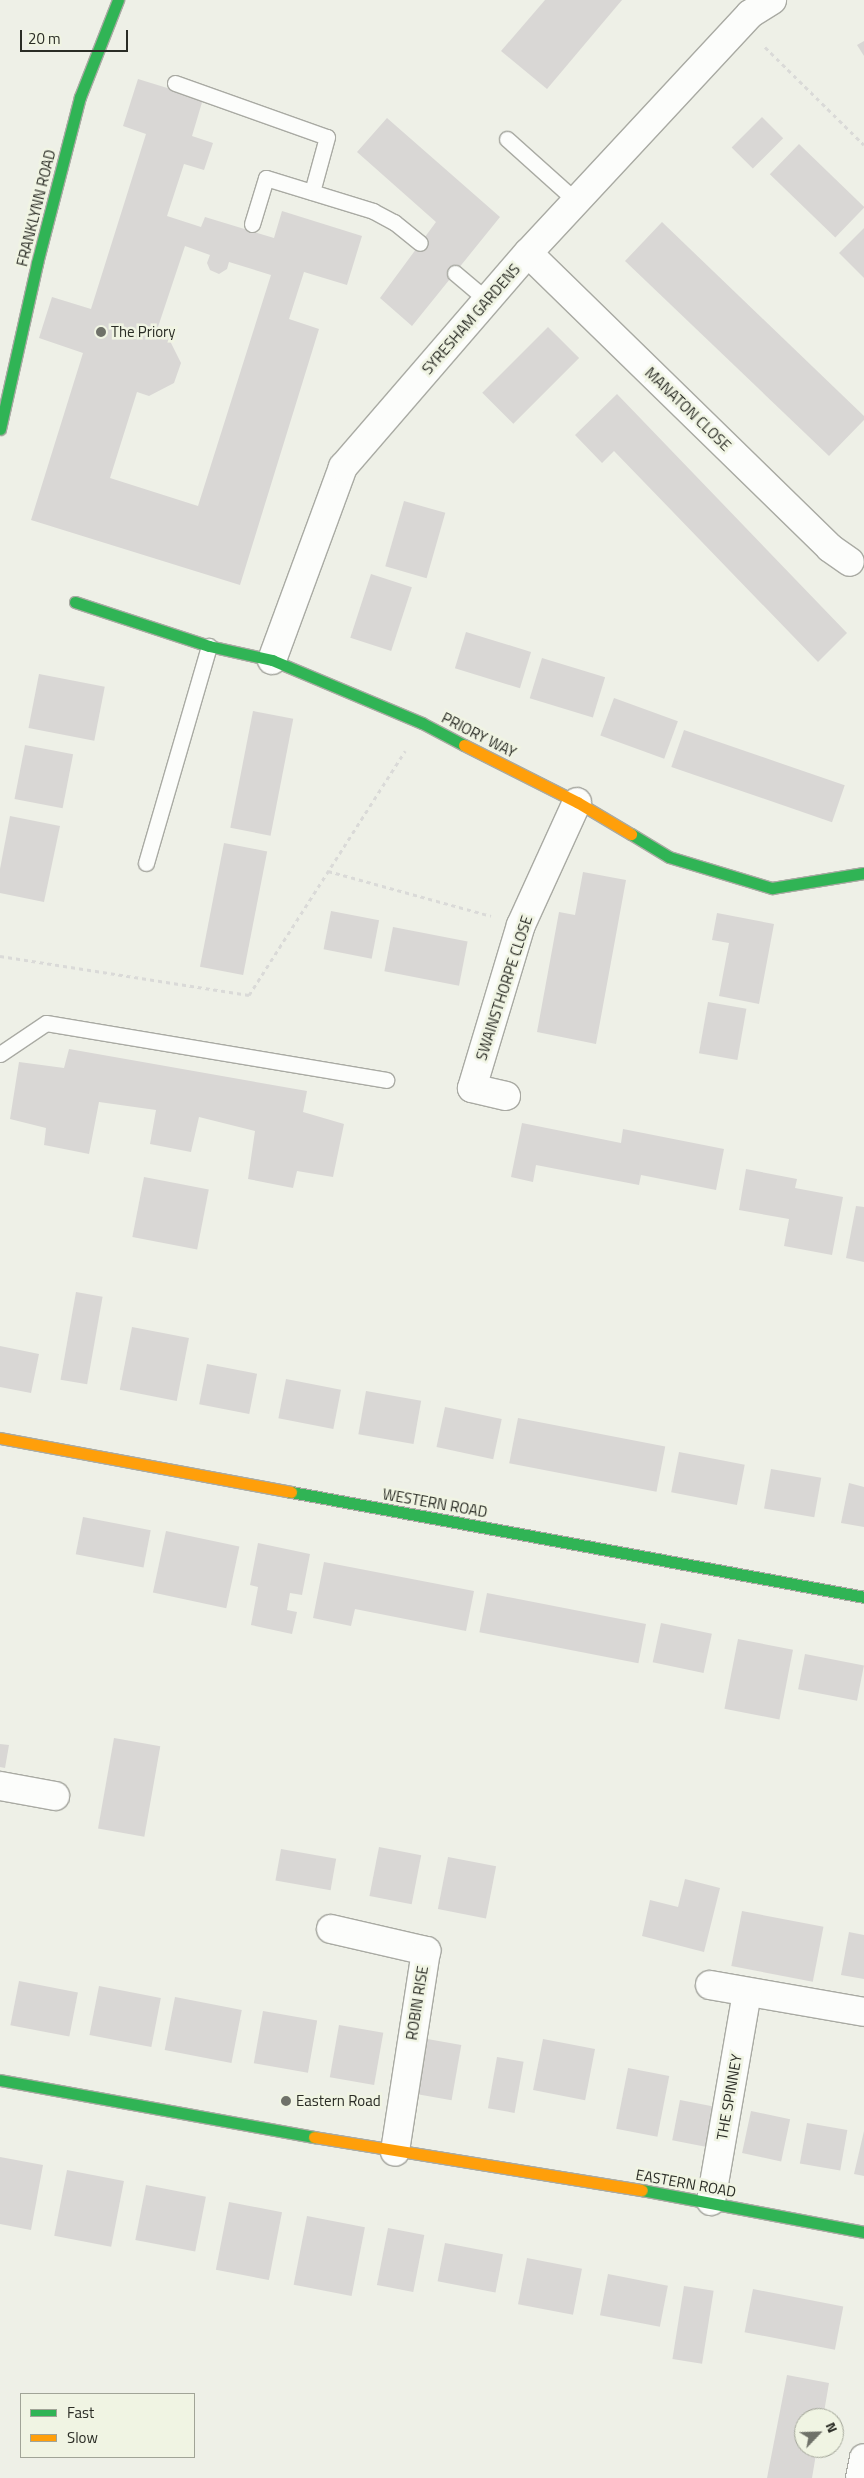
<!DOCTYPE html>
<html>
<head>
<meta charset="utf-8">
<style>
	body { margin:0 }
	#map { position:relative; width:864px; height:2478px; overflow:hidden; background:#eef0e7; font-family:"Titillium Web",sans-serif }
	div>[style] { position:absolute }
	.building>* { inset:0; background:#d9d7d5; transform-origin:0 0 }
	.path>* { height:3px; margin-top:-1.5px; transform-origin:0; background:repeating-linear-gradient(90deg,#dadad8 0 4px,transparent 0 8px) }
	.roads { filter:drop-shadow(1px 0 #a9aaa3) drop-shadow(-1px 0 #a9aaa3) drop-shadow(0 1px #a9aaa3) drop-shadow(0 -1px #a9aaa3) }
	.lane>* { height:15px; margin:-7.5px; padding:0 7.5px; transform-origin:7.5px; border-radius:7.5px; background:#fcfdfb }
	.street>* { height:28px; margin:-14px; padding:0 14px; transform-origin:14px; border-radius:14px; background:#fcfdfb }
	.fast>* { height:11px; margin:-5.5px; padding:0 5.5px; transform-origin:5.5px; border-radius:5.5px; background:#30b455 }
	.slow>* { height:11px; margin:-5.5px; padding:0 5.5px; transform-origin:5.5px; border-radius:5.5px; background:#ff9f0a }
	.dots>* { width:14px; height:14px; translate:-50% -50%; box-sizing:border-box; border:2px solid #f0f4e3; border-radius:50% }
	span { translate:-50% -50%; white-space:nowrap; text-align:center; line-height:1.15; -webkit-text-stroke:5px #f0f4e3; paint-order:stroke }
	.street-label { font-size:15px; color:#2a2c25 }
	.poi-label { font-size:15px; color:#2a2c25 }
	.left { translate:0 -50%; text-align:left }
	.legend { position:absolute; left:20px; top:2393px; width:175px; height:65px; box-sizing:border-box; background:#f0f4e3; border:1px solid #a1a497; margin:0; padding:6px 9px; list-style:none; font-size:15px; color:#2a2c25 }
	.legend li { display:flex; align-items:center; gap:10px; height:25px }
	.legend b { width:25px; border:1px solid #a1a497 }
	.north { position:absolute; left:794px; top:2408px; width:50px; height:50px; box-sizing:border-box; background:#f0f4e3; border:1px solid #a1a497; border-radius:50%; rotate:66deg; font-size:14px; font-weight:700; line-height:20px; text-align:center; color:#2a2c25 }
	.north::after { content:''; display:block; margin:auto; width:18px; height:22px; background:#6f7169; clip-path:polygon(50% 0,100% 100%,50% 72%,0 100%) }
	.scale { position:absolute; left:20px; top:30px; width:108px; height:22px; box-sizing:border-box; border:2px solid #2a2c25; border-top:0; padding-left:6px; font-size:15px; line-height:18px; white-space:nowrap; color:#2a2c25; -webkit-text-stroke:4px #f0f4e3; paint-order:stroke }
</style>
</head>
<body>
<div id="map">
	<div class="building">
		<i style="clip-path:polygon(545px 0,622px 0,547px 89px,501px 51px)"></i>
		<i style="clip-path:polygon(864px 41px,864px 56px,857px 45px)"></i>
		<i style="clip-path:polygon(evenodd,138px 79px,203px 99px,192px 136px,213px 143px,204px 170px,184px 164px,167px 216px,201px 227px,205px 217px,274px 238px,282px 211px,362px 236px,347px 285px,304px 272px,289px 319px,319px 329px,240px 585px,31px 520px,83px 353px,39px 338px,52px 297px,91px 309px,146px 134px,123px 126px,138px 79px,185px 246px,210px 255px,207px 263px,210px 270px,219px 274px,227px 269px,229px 262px,271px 275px,198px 506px,110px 478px,137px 392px,149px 396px,174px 383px,181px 363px,166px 333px,157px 330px,185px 246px)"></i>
		<i style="left:762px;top:117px;width:30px;height:43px;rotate:45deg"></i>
		<i style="clip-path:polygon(387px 118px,500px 217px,412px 326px,380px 298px,436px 222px,357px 152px)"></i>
		<i style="left:799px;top:144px;width:91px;height:42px;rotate:44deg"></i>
		<i style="clip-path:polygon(662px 222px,864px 416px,864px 420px,829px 456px,625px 261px)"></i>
		<i style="clip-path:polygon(864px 228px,864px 278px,839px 253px)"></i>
		<i style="left:548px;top:327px;width:44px;height:93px;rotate:45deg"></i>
		<i style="clip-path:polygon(617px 394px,847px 633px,818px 662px,614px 451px,602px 463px,575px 435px)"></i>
		<i style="left:404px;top:501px;width:43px;height:68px;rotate:16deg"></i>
		<i style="left:371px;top:574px;width:43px;height:67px;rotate:18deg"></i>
		<i style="left:466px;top:632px;width:68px;height:38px;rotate:17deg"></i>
		<i style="left:542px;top:658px;width:66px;height:42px;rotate:17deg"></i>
		<i style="left:39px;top:674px;width:67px;height:55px;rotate:11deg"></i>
		<i style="left:614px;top:698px;width:68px;height:40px;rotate:20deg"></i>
		<i style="left:253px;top:711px;width:41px;height:119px;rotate:11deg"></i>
		<i style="left:684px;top:730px;width:170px;height:39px;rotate:19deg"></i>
		<i style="left:25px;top:745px;width:49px;height:55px;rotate:11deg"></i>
		<i style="clip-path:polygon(10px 816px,60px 826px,44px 902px,0 893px,0 869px)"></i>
		<i style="left:224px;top:843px;width:44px;height:126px;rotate:11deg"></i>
		<i style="clip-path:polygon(583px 872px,626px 880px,596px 1044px,537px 1032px,559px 912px,575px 915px)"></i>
		<i style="left:331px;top:911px;width:49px;height:39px;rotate:11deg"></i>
		<i style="clip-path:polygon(717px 913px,774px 924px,759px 1004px,719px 996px,729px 943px,712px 940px)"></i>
		<i style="left:393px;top:927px;width:76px;height:45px;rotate:11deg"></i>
		<i style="left:708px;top:1002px;width:39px;height:52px;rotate:10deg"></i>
		<i style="clip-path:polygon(69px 1049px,307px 1091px,303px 1112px,344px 1124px,333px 1177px,297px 1171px,293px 1188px,248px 1179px,255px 1131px,199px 1117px,191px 1152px,150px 1144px,156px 1110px,99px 1102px,89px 1154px,44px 1145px,46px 1128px,10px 1119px,19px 1062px,64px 1068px)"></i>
		<i style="clip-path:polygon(522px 1123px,621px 1143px,623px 1129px,724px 1149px,716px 1190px,641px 1175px,639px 1185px,536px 1165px,533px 1182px,511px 1177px)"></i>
		<i style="clip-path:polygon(746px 1169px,797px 1179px,795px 1188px,843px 1197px,832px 1255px,784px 1246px,789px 1219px,739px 1210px)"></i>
		<i style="left:144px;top:1177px;width:66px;height:61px;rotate:11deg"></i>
		<i style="clip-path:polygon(856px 1206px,864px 1207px,864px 1262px,846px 1258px)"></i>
		<i style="left:76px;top:1292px;width:27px;height:89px;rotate:10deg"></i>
		<i style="left:132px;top:1327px;width:58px;height:64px;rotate:11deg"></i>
		<i style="clip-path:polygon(0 1346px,39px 1354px,31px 1393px,0 1387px)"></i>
		<i style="left:207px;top:1364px;width:51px;height:41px;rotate:11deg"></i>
		<i style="left:286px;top:1379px;width:56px;height:40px;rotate:11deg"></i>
		<i style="left:366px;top:1391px;width:56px;height:44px;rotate:10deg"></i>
		<i style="left:445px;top:1407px;width:58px;height:41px;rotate:12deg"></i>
		<i style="left:518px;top:1418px;width:150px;height:46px;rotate:11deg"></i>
		<i style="left:679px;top:1452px;width:67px;height:41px;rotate:11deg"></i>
		<i style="left:771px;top:1469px;width:51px;height:40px;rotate:10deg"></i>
		<i style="clip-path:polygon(849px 1483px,864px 1487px,864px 1527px,841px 1523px)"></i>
		<i style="left:83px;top:1517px;width:69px;height:38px;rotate:11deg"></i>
		<i style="left:166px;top:1531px;width:75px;height:63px;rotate:12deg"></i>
		<i style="clip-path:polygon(258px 1543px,310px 1554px,302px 1595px,290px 1593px,287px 1610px,297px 1612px,292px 1634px,251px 1625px,258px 1587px,250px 1585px)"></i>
		<i style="clip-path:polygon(324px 1562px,474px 1591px,466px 1631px,355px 1609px,351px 1626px,313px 1618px)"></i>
		<i style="left:487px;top:1593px;width:162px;height:40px;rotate:11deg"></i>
		<i style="left:661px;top:1623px;width:52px;height:40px;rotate:12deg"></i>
		<i style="left:738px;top:1639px;width:56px;height:71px;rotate:11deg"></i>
		<i style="left:805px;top:1654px;width:60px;height:36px;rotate:11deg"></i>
		<i style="left:114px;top:1738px;width:47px;height:92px;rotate:10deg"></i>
		<i style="clip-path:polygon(0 1744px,9px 1745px,5px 1768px,0 1767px)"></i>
		<i style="left:379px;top:1847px;width:43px;height:50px;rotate:11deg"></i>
		<i style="left:281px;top:1849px;width:56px;height:32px;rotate:10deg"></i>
		<i style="left:448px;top:1857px;width:49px;height:53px;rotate:11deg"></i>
		<i style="clip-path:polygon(685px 1879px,720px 1888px,704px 1952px,642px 1936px,650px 1900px,678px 1907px)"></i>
		<i style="left:742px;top:1911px;width:83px;height:56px;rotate:11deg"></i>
		<i style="clip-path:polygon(849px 1932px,864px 1935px,864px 1979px,841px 1975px)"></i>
		<i style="left:19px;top:1981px;width:60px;height:45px;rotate:11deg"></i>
		<i style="left:99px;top:1986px;width:63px;height:50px;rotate:11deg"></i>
		<i style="left:175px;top:1997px;width:68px;height:54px;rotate:11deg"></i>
		<i style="left:263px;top:2011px;width:55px;height:53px;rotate:10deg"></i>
		<i style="left:339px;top:2025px;width:45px;height:53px;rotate:10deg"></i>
		<i style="left:416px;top:2037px;width:46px;height:56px;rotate:10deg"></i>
		<i style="left:543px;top:2039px;width:53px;height:52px;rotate:11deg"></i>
		<i style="left:497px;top:2057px;width:27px;height:52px;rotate:10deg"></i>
		<i style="left:628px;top:2068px;width:42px;height:62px;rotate:11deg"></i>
		<i style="left:680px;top:2100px;width:38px;height:41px;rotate:11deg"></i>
		<i style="left:751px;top:2111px;width:40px;height:43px;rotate:12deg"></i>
		<i style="left:807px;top:2123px;width:41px;height:41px;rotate:10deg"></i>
		<i style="clip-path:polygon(864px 2131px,864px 2176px,854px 2174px)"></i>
		<i style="clip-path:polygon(0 2157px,43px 2165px,31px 2230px,0 2224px)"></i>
		<i style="left:67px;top:2170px;width:58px;height:67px;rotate:11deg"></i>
		<i style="left:146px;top:2185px;width:61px;height:56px;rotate:11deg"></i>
		<i style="left:229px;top:2202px;width:54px;height:69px;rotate:11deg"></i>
		<i style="left:307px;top:2216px;width:59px;height:70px;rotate:11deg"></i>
		<i style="left:388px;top:2228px;width:37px;height:58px;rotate:11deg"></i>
		<i style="left:445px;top:2243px;width:59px;height:39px;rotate:11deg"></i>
		<i style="left:527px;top:2258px;width:56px;height:47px;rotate:11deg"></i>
		<i style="left:608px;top:2274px;width:61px;height:42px;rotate:11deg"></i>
		<i style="left:684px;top:2286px;width:30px;height:74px;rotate:9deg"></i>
		<i style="left:753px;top:2289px;width:92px;height:44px;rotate:11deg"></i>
		<i style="clip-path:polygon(787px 2375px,829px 2383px,823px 2418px,804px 2418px,804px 2448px,817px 2448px,812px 2478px,767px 2478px)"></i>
	</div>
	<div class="path">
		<i style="left:765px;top:47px;width:139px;rotate:44.7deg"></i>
		<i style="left:328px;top:871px;width:169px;rotate:15.4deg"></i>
		<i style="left:0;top:956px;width:252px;rotate:8.9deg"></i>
		<i style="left:249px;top:995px;width:290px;rotate:-57.4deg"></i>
	</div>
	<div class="roads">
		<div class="lane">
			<i style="left:175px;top:83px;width:161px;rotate:19.6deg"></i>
			<i style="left:327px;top:137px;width:57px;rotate:105.3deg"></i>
			<i style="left:507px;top:139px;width:93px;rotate:41.9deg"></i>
			<i style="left:252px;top:224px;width:48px;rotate:-73.1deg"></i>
			<i style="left:266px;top:178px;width:112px;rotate:17.1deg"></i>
			<i style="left:373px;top:211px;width:24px;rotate:28deg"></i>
			<i style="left:394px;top:222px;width:33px;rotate:39deg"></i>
			<i style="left:455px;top:273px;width:42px;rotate:40.2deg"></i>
			<i style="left:146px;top:863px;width:226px;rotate:-73.8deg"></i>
			<i style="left:0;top:1054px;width:55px;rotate:-34deg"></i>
			<i style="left:46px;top:1023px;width:345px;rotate:9.5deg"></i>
		</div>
		<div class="street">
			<i style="left:528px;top:253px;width:422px;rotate:44.3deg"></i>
			<i style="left:830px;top:548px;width:24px;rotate:35deg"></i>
			<i style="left:272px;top:660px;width:206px;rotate:-69.8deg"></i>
			<i style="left:343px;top:467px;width:283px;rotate:-49.2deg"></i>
			<i style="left:528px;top:253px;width:326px;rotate:-47.1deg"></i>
			<i style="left:750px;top:14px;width:26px;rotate:-32deg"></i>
			<i style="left:506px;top:1096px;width:35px;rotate:-167deg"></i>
			<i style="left:472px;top:1088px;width:170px;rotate:-73.3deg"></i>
			<i style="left:521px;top:925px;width:135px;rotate:-65.5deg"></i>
			<i style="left:0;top:1786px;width:56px;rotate:10.3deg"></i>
			<i style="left:331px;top:1929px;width:98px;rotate:13deg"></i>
			<i style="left:426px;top:1951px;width:203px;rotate:98.8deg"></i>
			<i style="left:710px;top:1985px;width:156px;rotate:9.9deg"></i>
			<i style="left:711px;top:2201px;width:211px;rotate:-80.2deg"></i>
			<i style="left:860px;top:2478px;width:20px;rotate:-79deg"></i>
		</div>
		<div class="fast">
			<i style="left:0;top:429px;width:170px;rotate:-77.4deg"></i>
			<i style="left:37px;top:263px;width:171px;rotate:-75.5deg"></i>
			<i style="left:80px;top:97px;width:104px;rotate:-68.6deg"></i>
			<i style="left:75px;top:602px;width:141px;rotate:18.2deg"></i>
			<i style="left:209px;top:646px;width:65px;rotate:12.5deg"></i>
			<i style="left:272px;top:660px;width:163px;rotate:22.8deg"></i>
			<i style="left:422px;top:723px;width:47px;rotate:27.6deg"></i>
			<i style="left:631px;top:834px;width:44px;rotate:31.2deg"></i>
			<i style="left:669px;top:857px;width:108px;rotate:16.8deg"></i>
			<i style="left:772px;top:888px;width:93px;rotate:-9.3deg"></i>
			<i style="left:291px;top:1492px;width:583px;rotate:10.38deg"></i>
			<i style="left:0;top:2080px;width:319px;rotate:10.3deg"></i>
			<i style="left:642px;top:2190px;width:226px;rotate:10.7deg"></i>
		</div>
		<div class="slow">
			<i style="left:464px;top:745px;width:127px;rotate:26.8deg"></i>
			<i style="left:577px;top:802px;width:63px;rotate:30.7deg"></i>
			<i style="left:0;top:1438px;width:296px;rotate:10.5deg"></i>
			<i style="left:314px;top:2137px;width:332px;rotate:9.2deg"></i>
		</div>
	</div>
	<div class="dots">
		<i style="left:101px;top:332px;background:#6f7169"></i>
		<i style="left:286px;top:2101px;background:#6f7169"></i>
	</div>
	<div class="street-label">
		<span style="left:36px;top:208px;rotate:-76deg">FRANKLYNN ROAD</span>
		<span style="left:471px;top:319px;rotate:-49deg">SYRESHAM GARDENS</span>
		<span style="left:688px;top:409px;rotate:44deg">MANATON CLOSE</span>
		<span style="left:479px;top:735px;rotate:27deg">PRIORY WAY</span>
		<span style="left:504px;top:988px;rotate:-72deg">SWAINSTHORPE CLOSE</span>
		<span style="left:435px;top:1503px;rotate:10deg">WESTERN ROAD</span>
		<span style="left:417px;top:2003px;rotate:-81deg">ROBIN RISE</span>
		<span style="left:729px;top:2097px;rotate:-80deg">THE SPINNEY</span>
		<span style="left:686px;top:2183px;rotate:10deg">EASTERN ROAD</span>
	</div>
	<div class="poi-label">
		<span class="left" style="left:111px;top:332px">The Priory</span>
		<span class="left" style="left:296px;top:2101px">Eastern Road</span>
	</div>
	<ul class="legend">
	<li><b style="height:6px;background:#30b455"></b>Fast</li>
	<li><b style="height:6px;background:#ff9f0a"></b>Slow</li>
	</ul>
	<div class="north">N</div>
	<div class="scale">20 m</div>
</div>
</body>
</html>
